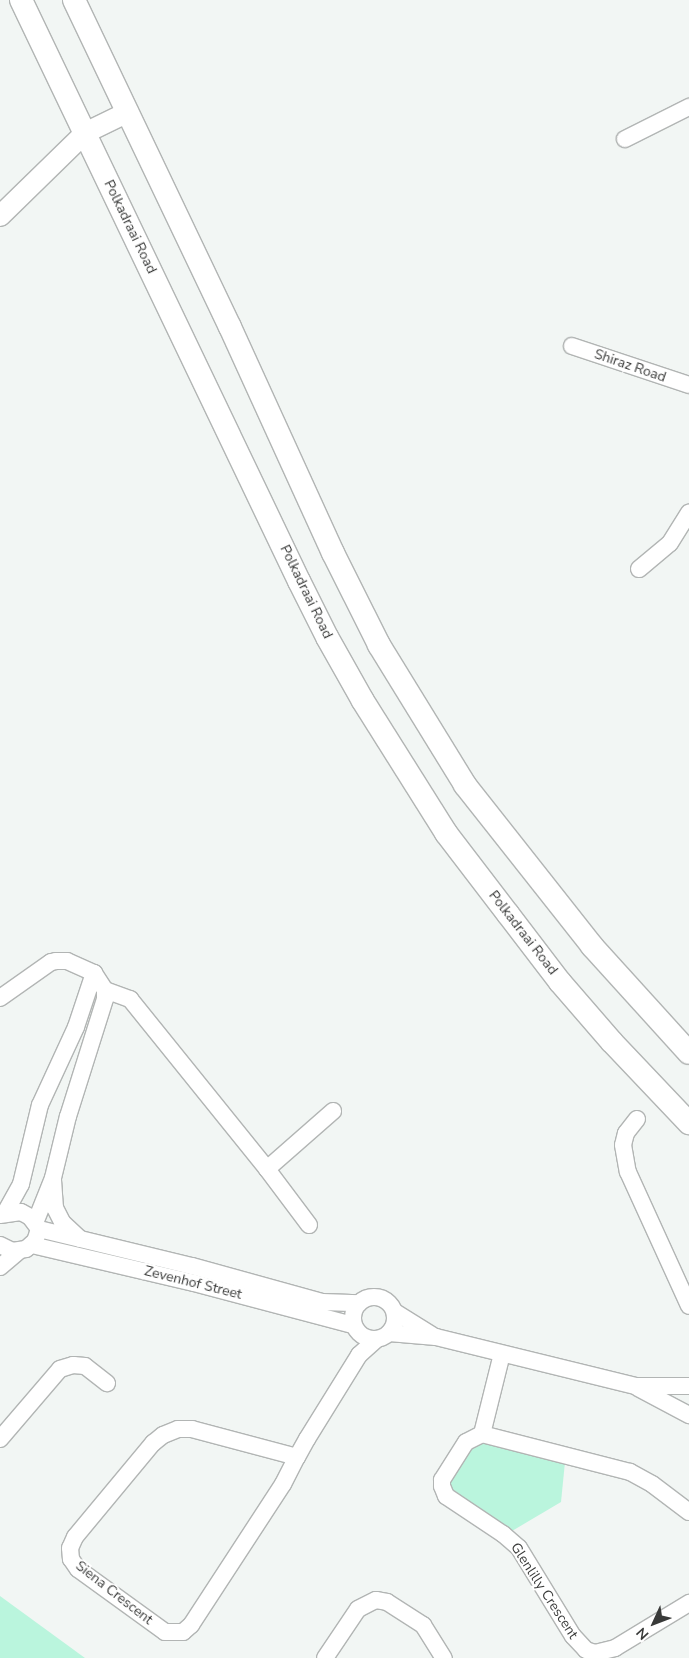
<!DOCTYPE html>
<html>
<head>
<meta charset="utf-8">
<style>
	body { margin:0 }
	#map { position:relative; width:689px; height:1658px; overflow:hidden; background:#f2f6f4; font-family:"Nunito Sans",sans-serif }
	div>[style] { position:absolute }
	.green>* { inset:0; background:#baf5dd }
	.roads { filter:drop-shadow(1px 0 #b2b5b4) drop-shadow(-1px 0 #b2b5b4) drop-shadow(0 1px #b2b5b4) drop-shadow(0 -1px #b2b5b4) }
	.minor>* { height:16px; margin:-8px; padding:0 8px; transform-origin:8px; border-radius:8px; background:#fff }
	.minor>.ring { margin:-8px; padding:0; box-sizing:content-box; background:none; border:16px solid #fff; border-radius:50% }
	.tertiary>* { height:20px; margin:-10px; padding:0 10px; transform-origin:10px; border-radius:10px; background:#fff }
	.secondary>* { height:22px; margin:-11px; padding:0 11px; transform-origin:11px; border-radius:11px; background:#fff }
	span { translate:-50% -50%; white-space:nowrap; text-align:center; line-height:1.15; -webkit-text-stroke:4px #fff; paint-order:stroke }
	.street-label { font-size:14px; color:#393a39 }
	.north { position:absolute; left:629px; top:1598px; width:50px; height:50px; -webkit-text-stroke:4px #fff; paint-order:stroke; rotate:227deg; font-size:14px; font-weight:700; line-height:20px; text-align:center; color:#393a39 }
	.north::after { content:''; display:block; margin:auto; width:18px; height:22px; background:#393a39; clip-path:polygon(50% 0,100% 100%,50% 72%,0 100%) }
</style>
</head>
<body>
<div id="map">
	<div class="green">
		<i style="clip-path:polygon(480px 1441px,565px 1462px,561px 1502px,512px 1531px,458px 1496px,452px 1490px,450px 1482px,467px 1450px)"></i>
		<i style="clip-path:polygon(0 1596px,85px 1658px,0 1658px)"></i>
	</div>
	<div class="roads">
		<div class="minor">
			<i style="left:625px;top:139px;width:72px;rotate:-26.6deg"></i>
			<i style="left:572px;top:346px;width:123px;rotate:18.4deg"></i>
			<i style="left:639px;top:569px;width:40px;rotate:-40deg"></i>
			<i style="left:670px;top:543px;width:36px;rotate:-58deg"></i>
			<i style="left:105px;top:990px;width:27px;rotate:20deg"></i>
			<i style="left:130px;top:999px;width:218px;rotate:51.1deg"></i>
			<i style="left:267px;top:1169px;width:70px;rotate:53.1deg"></i>
			<i style="left:0;top:998px;width:62px;rotate:-35.2deg"></i>
			<i style="left:51px;top:962px;width:5px;rotate:-11deg"></i>
			<i style="left:56px;top:961px;width:11px"></i>
			<i style="left:67px;top:961px;width:30px;rotate:24deg"></i>
			<i style="left:94px;top:973px;width:20px;rotate:57deg"></i>
			<i style="left:105px;top:990px;width:9px;rotate:90deg"></i>
			<i style="left:105px;top:999px;width:123px;rotate:107.5deg"></i>
			<i style="left:68px;top:1116px;width:64px;rotate:103.6deg"></i>
			<i style="left:53px;top:1178px;width:48px;rotate:111.8deg"></i>
			<i style="left:637px;top:1119px;width:18px;rotate:128deg"></i>
			<i style="left:626px;top:1133px;width:12px;rotate:104deg"></i>
			<i style="left:623px;top:1145px;width:27px;rotate:80deg"></i>
			<i style="left:628px;top:1172px;width:147px;rotate:65.5deg"></i>
			<i style="left:267px;top:1169px;width:88px;rotate:-41.3deg"></i>
			<i style="left:53px;top:1180px;width:28px;rotate:86deg"></i>
			<i style="left:55px;top:1208px;width:16px;rotate:63deg"></i>
			<i style="left:62px;top:1222px;width:25px;rotate:43deg"></i>
			<i style="left:5px;top:1213px;width:33px;rotate:-61deg"></i>
			<i style="left:21px;top:1184px;width:81px;rotate:-76.5deg"></i>
			<i style="left:40px;top:1105px;width:86px;rotate:-65.2deg"></i>
			<i style="left:76px;top:1027px;width:57px;rotate:-71.6deg"></i>
			<i style="left:0;top:1215px;width:21px;rotate:-8deg"></i>
			<i style="left:21px;top:1212px;width:10px;rotate:29deg"></i>
			<i style="left:30px;top:1217px;width:15px;rotate:53deg"></i>
			<i style="left:39px;top:1229px;width:13px;rotate:108deg"></i>
			<i style="left:35px;top:1241px;width:12px;rotate:138deg"></i>
			<i style="left:26px;top:1249px;width:14px;rotate:172deg"></i>
			<i style="left:12px;top:1251px;width:13px;rotate:-153deg"></i>
			<i style="left:39px;top:1229px;width:157px;rotate:13.6deg"></i>
			<i style="left:192px;top:1266px;width:135px;rotate:15.5deg"></i>
			<i style="left:322px;top:1302px;width:37px;rotate:2deg"></i>
			<i style="left:32px;top:1245px;width:166px;rotate:13.2deg"></i>
			<i style="left:194px;top:1283px;width:164px;rotate:14.8deg"></i>
			<i style="left:0;top:1267px;width:25px;rotate:-40deg"></i>
			<i class="ring" style="left:353px;top:1297px;width:26px;height:26px"></i>
			<i style="left:395px;top:1312px;width:44px;rotate:31.9deg"></i>
			<i style="left:389px;top:1333px;width:47px;rotate:4.9deg"></i>
			<i style="left:436px;top:1337px;width:206px;rotate:13.8deg"></i>
			<i style="left:636px;top:1386px;width:53px"></i>
			<i style="left:638px;top:1388px;width:58px;rotate:27.9deg"></i>
			<i style="left:482px;top:1434px;width:82px;rotate:-76deg"></i>
			<i style="left:0;top:1439px;width:92px;rotate:-49.4deg"></i>
			<i style="left:60px;top:1369px;width:14px;rotate:-17deg"></i>
			<i style="left:73px;top:1365px;width:12px;rotate:5deg"></i>
			<i style="left:85px;top:1366px;width:28px;rotate:38deg"></i>
			<i style="left:297px;top:1457px;width:109px;rotate:-165.1deg"></i>
			<i style="left:192px;top:1429px;width:14px;rotate:180deg"></i>
			<i style="left:178px;top:1429px;width:16px;rotate:158deg"></i>
			<i style="left:163px;top:1435px;width:13px;rotate:141deg"></i>
			<i style="left:153px;top:1443px;width:122px;rotate:129.7deg"></i>
			<i style="left:75px;top:1537px;width:12px;rotate:114deg"></i>
			<i style="left:70px;top:1548px;width:11px;rotate:85deg"></i>
			<i style="left:71px;top:1559px;width:12px;rotate:55deg"></i>
			<i style="left:78px;top:1569px;width:107px;rotate:35.9deg"></i>
			<i style="left:165px;top:1632px;width:18px"></i>
			<i style="left:183px;top:1632px;width:11px;rotate:-41deg"></i>
			<i style="left:191px;top:1625px;width:168px;rotate:-56.9deg"></i>
			<i style="left:283px;top:1484px;width:30px;rotate:-63deg"></i>
			<i style="left:297px;top:1457px;width:21px;rotate:-61deg"></i>
			<i style="left:307px;top:1439px;width:99px;rotate:-58.2deg"></i>
			<i style="left:359px;top:1355px;width:24px;rotate:-42deg"></i>
			<i style="left:689px;top:1512px;width:46px;rotate:-142.9deg"></i>
			<i style="left:652px;top:1484px;width:25px;rotate:-151deg"></i>
			<i style="left:630px;top:1472px;width:153px;rotate:-165.6deg"></i>
			<i style="left:482px;top:1434px;width:18px;rotate:153deg"></i>
			<i style="left:466px;top:1442px;width:45px;rotate:122.3deg"></i>
			<i style="left:442px;top:1480px;width:6px;rotate:90deg"></i>
			<i style="left:442px;top:1486px;width:11px;rotate:68deg"></i>
			<i style="left:446px;top:1496px;width:69px;rotate:33.7deg"></i>
			<i style="left:503px;top:1534px;width:21px;rotate:41deg"></i>
			<i style="left:519px;top:1548px;width:103px;rotate:58.5deg"></i>
			<i style="left:573px;top:1636px;width:19px;rotate:47deg"></i>
			<i style="left:586px;top:1650px;width:9px;rotate:18deg"></i>
			<i style="left:595px;top:1653px;width:21px;rotate:-14deg"></i>
			<i style="left:615px;top:1648px;width:87px;rotate:-31.3deg"></i>
			<i style="left:325px;top:1658px;width:59px;rotate:-56deg"></i>
			<i style="left:358px;top:1609px;width:20px;rotate:-27deg"></i>
			<i style="left:376px;top:1600px;width:11px;rotate:10deg"></i>
			<i style="left:387px;top:1602px;width:43px;rotate:32.6deg"></i>
			<i style="left:423px;top:1625px;width:39px;rotate:58deg"></i>
		</div>
		<div class="tertiary">
			<i style="left:0;top:216px;width:119px;rotate:-44.3deg"></i>
			<i style="left:85px;top:133px;width:48px;rotate:-26deg"></i>
		</div>
		<div class="secondary">
			<i style="left:21px;top:0;width:644px;rotate:64.43deg"></i>
			<i style="left:299px;top:581px;width:63px;rotate:63.4deg"></i>
			<i style="left:327px;top:637px;width:73px;rotate:60.6deg"></i>
			<i style="left:363px;top:701px;width:156px;rotate:57.8deg"></i>
			<i style="left:446px;top:833px;width:102px;rotate:52.6deg"></i>
			<i style="left:508px;top:914px;width:86px;rotate:52.6deg"></i>
			<i style="left:560px;top:982px;width:79px;rotate:49.1deg"></i>
			<i style="left:612px;top:1042px;width:112px;rotate:46.5deg"></i>
			<i style="left:74px;top:0;width:362px;rotate:64.5deg"></i>
			<i style="left:230px;top:327px;width:248px;rotate:65.5deg"></i>
			<i style="left:333px;top:553px;width:103px;rotate:63.4deg"></i>
			<i style="left:379px;top:645px;width:164px;rotate:58.4deg"></i>
			<i style="left:465px;top:785px;width:205px;rotate:51.7deg"></i>
			<i style="left:592px;top:946px;width:144px;rotate:47.8deg"></i>
		</div>
	</div>
	<div class="street-label">
		<span style="left:130px;top:227px;rotate:64deg">Polkadraai Road</span>
		<span style="left:630px;top:366px;rotate:19deg">Shiraz Road</span>
		<span style="left:306px;top:592px;rotate:64deg">Polkadraai Road</span>
		<span style="left:523px;top:933px;rotate:52deg">Polkadraai Road</span>
		<span style="left:193px;top:1283px;rotate:14deg">Zevenhof Street</span>
		<span style="left:544px;top:1591px;rotate:57deg">Glenlilly Crescent</span>
		<span style="left:114px;top:1593px;rotate:38deg">Siena Crescent</span>
	</div>
	<div class="north">N</div>
</div>
</body>
</html>
